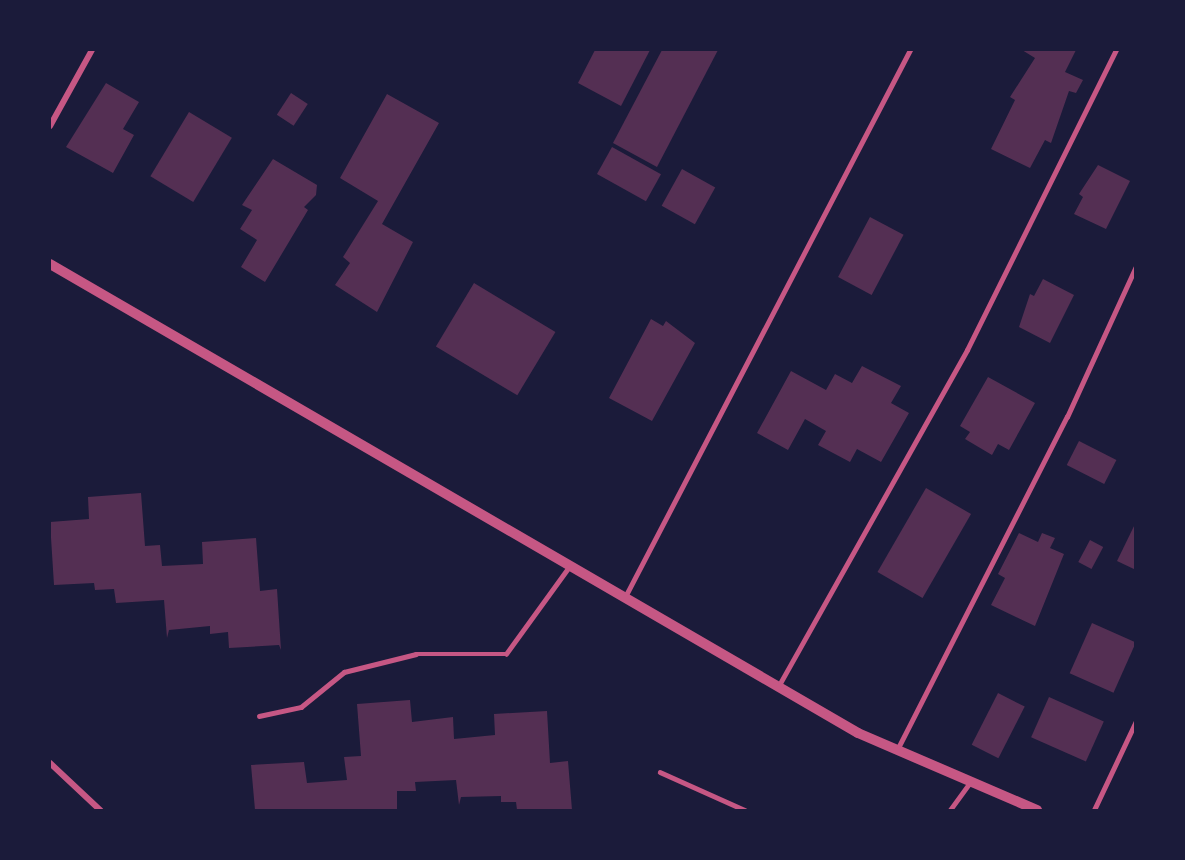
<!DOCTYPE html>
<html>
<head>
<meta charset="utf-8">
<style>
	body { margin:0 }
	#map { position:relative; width:1185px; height:860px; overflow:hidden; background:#1b1b3a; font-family:"Archivo Narrow",sans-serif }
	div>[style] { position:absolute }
	.building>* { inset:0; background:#542f53; transform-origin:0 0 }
	.service>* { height:4.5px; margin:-2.25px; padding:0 2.25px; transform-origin:2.25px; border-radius:2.25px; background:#c65784 }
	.minor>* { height:6px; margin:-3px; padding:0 3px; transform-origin:3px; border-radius:3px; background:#c65784 }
	.tertiary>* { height:10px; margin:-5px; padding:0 5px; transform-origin:5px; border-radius:5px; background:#c65784 }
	span { translate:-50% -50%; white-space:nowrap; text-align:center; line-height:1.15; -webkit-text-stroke:5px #1b1b3a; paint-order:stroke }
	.frame { position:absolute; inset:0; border:51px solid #1b1b3a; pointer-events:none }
</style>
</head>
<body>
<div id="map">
	<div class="building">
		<i style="clip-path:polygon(595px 50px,650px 50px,621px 106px,578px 83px)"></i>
		<i style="clip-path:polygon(662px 50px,718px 50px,657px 167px,613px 143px)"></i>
		<i style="clip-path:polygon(1076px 50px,1065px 72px,1083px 80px,1076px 93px,1069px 91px,1051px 143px,1045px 140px,1030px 168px,991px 149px,1015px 100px,1010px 97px,1035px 58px,1022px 50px)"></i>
		<i style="clip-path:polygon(106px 83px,139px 102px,123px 129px,134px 135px,113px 173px,66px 147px)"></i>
		<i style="left:291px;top:93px;width:20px;height:26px;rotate:33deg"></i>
		<i style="clip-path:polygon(387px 94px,439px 123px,382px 224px,413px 242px,377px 312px,335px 285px,350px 263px,343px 257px,378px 201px,340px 178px)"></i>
		<i style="left:189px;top:112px;width:50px;height:75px;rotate:31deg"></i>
		<i style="left:612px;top:147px;width:56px;height:31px;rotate:29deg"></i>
		<i style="clip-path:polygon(273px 159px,317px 185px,316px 195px,304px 207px,308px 210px,265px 282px,241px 267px,257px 240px,240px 229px,252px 210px,242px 205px)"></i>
		<i style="clip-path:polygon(1098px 165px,1130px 181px,1106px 229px,1074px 214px,1083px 197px,1079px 194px)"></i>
		<i style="left:682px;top:169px;width:38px;height:42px;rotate:29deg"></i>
		<i style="left:870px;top:217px;width:38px;height:68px;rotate:28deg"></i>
		<i style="clip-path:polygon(1043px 279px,1074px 295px,1050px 343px,1019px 327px,1030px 294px,1034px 296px)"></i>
		<i style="left:474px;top:283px;width:95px;height:74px;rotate:31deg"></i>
		<i style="clip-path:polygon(651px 319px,663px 326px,666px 321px,695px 343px,652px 421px,609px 398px)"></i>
		<i style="clip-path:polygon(862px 366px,901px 386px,891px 403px,909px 413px,881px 462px,857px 449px,850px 462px,818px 445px,826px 431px,805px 419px,788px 450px,757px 433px,791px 371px,826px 390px,835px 374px,852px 383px)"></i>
		<i style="clip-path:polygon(988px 377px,1035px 403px,1009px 450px,998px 444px,992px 455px,965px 439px,970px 432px,960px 426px)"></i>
		<i style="left:1079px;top:441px;width:42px;height:27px;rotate:27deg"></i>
		<i style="left:926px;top:488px;width:52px;height:97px;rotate:30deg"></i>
		<i style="clip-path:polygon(141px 493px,145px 546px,160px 545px,162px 566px,203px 564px,202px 542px,256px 538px,260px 591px,277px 589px,281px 650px,279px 645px,229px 648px,228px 632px,210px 634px,210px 626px,169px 630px,167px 638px,164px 600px,116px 603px,114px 589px,95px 590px,94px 583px,54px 585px,50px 522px,89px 519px,88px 497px)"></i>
		<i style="clip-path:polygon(1136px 522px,1136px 570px,1117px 561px)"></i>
		<i style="clip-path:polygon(1019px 533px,1038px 542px,1042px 533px,1055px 538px,1050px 548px,1064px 554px,1035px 626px,991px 605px,1005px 578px,998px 574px)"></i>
		<i style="left:1090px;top:540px;width:15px;height:25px;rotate:28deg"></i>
		<i style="left:1092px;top:623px;width:48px;height:55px;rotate:24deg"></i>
		<i style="left:998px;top:693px;width:30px;height:58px;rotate:27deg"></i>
		<i style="left:1049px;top:697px;width:60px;height:44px;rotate:24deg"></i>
		<i style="clip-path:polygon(410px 700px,412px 722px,453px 717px,454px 739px,495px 735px,494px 714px,547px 711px,550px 763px,568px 761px,572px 810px,517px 810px,516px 802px,501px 802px,501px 796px,461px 797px,459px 805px,456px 780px,415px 782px,416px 791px,397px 791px,397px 810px,255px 810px,251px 765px,304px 762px,307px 783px,347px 780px,344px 757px,361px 756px,357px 704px)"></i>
	</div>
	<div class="service">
		<i style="left:625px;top:597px;width:617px;rotate:-62.48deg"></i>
		<i style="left:778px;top:687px;width:386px;rotate:-60.7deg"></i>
		<i style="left:967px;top:350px;width:335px;rotate:-63.6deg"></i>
		<i style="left:259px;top:716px;width:43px;rotate:-12.1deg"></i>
		<i style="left:301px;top:707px;width:55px;rotate:-39.1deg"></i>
		<i style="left:344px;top:672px;width:74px;rotate:-14deg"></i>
		<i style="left:416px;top:654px;width:90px"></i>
		<i style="left:506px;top:654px;width:107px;rotate:-54.1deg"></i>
		<i style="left:897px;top:750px;width:374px;rotate:-63deg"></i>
		<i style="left:1067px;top:417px;width:166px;rotate:-65.4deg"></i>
		<i style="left:660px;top:772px;width:93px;rotate:24.1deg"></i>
		<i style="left:950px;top:810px;width:32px;rotate:-54deg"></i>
		<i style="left:1094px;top:810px;width:98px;rotate:-64.7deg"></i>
	</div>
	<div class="minor">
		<i style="left:50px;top:126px;width:87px;rotate:-61.1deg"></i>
		<i style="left:50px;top:763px;width:69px;rotate:43.2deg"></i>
	</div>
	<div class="tertiary">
		<i style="left:50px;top:264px;width:934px;rotate:30.13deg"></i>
		<i style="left:858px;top:733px;width:195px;rotate:23.3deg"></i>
	</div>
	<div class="frame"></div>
</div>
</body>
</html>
